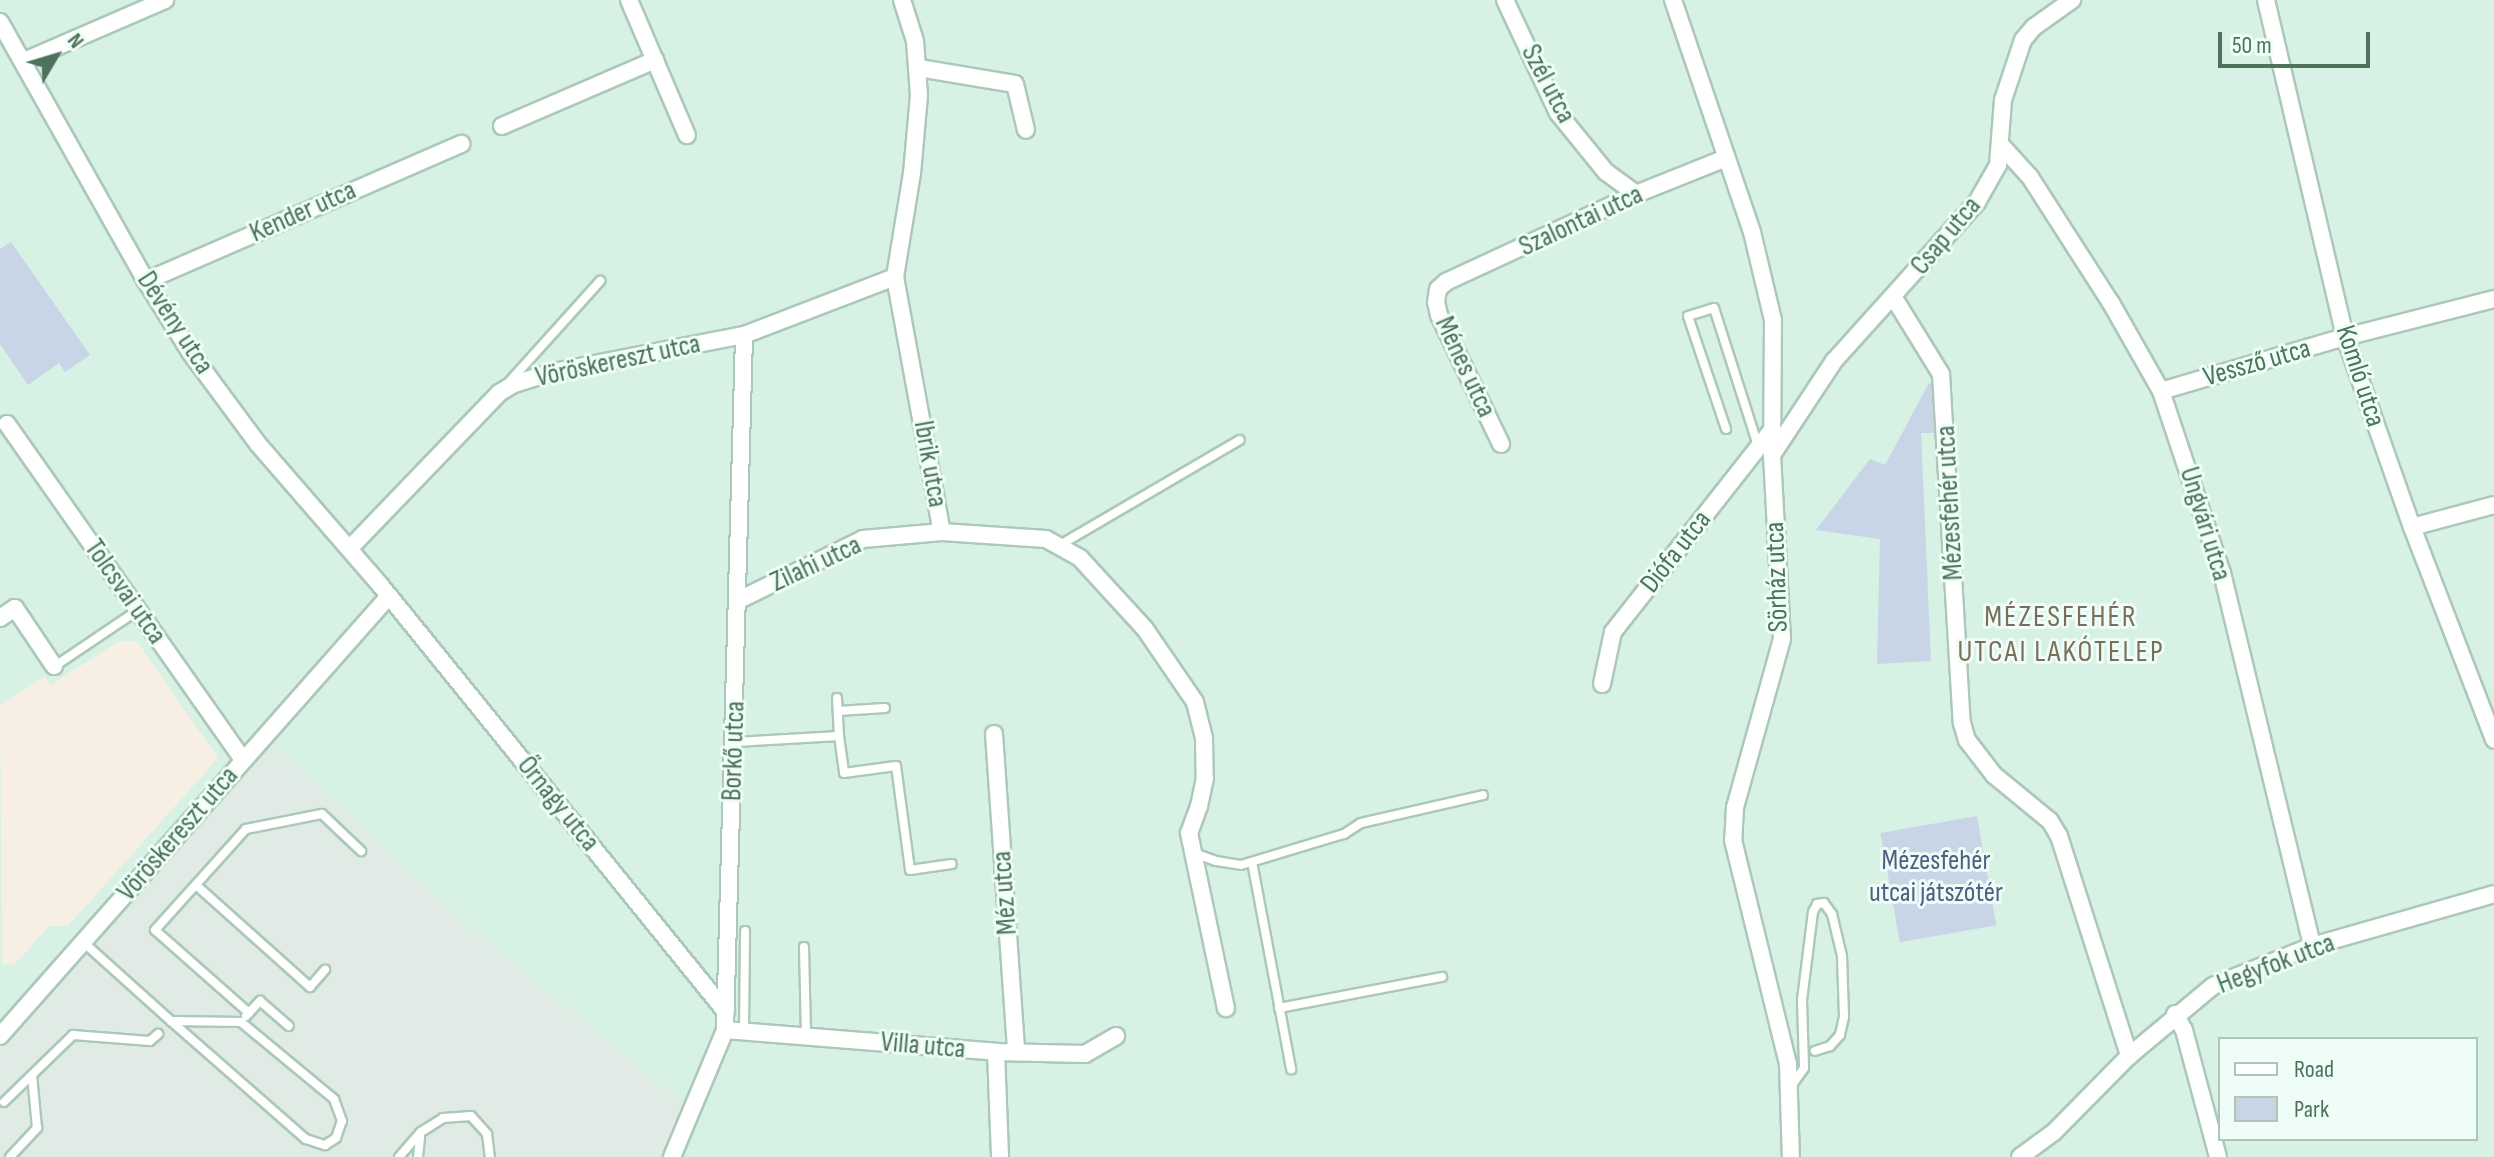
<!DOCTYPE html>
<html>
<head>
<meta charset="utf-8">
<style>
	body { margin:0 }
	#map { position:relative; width:2494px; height:1157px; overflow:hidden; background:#e8faf2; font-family:"Sofia Sans Condensed",sans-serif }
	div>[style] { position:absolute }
	.residential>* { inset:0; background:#d7f1e4 }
	.industrial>* { inset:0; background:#e1ebe5 }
	.education>* { inset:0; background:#f7efe4 }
	.green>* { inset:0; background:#c7d5e7; transform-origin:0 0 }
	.roads { filter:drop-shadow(2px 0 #acc8b8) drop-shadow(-2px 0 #acc8b8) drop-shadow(0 2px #acc8b8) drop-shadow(0 -2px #acc8b8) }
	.lane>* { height:8px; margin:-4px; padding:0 4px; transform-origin:4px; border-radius:4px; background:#fff }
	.street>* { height:16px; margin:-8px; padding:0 8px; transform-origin:8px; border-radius:8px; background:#fff }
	span { translate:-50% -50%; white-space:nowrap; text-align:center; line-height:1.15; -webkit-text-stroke:6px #eefdf7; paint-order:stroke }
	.street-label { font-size:28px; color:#4e725a }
	.park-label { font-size:28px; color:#4d5f82 }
	.neighbourhood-label { font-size:30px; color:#7b6e58; letter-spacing:2px }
	.legend { position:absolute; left:2218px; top:1037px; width:260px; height:104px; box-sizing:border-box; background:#eefdf7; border:2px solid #aec5b8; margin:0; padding:10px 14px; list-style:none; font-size:24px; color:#4e725a }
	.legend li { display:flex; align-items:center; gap:16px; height:40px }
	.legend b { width:40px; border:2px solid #aec5b8 }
	.north { position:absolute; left:16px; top:16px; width:80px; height:80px; -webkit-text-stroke:6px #eefdf7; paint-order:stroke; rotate:52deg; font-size:22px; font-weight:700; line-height:32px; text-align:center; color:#4e725a }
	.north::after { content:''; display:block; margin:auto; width:28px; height:36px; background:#4e725a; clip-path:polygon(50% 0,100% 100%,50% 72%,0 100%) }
	.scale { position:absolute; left:2218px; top:32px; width:152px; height:36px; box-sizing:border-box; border:4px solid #4e725a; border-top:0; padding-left:10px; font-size:24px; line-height:28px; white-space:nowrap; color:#4e725a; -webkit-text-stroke:6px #eefdf7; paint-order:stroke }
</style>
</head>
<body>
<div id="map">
	<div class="residential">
		<i style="clip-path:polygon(evenodd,0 0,2494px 0,2494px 1157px,680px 1157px,465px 923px,272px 743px,0 1048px,0 0,2220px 1039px,2476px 1039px,2476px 1139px,2220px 1139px,2220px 1039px)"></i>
	</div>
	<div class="industrial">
		<i style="clip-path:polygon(272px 743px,465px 923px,698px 1116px,680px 1157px,0 1157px,0 1048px)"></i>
	</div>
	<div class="education">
		<i style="clip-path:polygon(119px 641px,137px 641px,218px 758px,68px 926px,49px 926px,14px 965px,2px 964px,0 706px,44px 676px,51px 685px)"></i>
	</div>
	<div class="green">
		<i style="clip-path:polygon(11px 242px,90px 355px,65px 372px,59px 363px,28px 385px,0 344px,0 249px)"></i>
		<i style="clip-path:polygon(1929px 383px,1935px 386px,1938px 433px,1921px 433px,1931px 661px,1877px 664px,1880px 539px,1816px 530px,1870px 459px,1885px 465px)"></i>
		<i style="left:1977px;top:816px;width:111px;height:98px;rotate:80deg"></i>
	</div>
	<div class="roads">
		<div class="lane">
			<i style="left:510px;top:381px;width:135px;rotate:-48deg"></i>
			<i style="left:1726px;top:429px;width:119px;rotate:-108.6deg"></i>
			<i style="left:1688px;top:316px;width:27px;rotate:-17deg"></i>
			<i style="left:1714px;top:308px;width:145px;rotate:72.3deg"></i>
			<i style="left:1060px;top:545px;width:208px;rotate:-30.3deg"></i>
			<i style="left:55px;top:666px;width:100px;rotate:-34deg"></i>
			<i style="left:838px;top:711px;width:47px;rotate:-3.7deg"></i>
			<i style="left:839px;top:736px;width:37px;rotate:82deg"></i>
			<i style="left:844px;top:773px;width:52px;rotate:-7.7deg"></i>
			<i style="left:896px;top:766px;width:105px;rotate:82.3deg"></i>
			<i style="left:910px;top:870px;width:42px;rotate:-8.1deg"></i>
			<i style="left:735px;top:742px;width:104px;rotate:-3.3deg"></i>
			<i style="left:839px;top:736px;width:38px;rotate:-93deg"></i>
			<i style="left:1194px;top:853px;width:23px;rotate:20deg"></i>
			<i style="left:1216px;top:861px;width:25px;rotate:9deg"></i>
			<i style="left:1241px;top:865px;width:108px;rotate:-16.8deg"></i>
			<i style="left:1344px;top:834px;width:20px;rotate:-33deg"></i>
			<i style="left:1361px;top:823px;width:125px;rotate:-12.9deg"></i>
			<i style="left:1252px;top:862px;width:211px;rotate:79.3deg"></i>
			<i style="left:196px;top:885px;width:153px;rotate:41.8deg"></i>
			<i style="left:310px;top:987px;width:23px;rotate:-49deg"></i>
			<i style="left:83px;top:942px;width:118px;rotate:41.9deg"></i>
			<i style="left:171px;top:1021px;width:179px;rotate:41.2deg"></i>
			<i style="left:306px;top:1139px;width:20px;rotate:18deg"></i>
			<i style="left:325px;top:1145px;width:13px;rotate:-32deg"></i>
			<i style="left:336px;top:1138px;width:18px;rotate:-71deg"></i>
			<i style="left:342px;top:1121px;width:23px;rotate:-110deg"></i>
			<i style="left:334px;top:1099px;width:121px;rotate:-140.4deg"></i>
			<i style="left:241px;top:1022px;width:70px;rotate:-179.2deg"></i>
			<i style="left:804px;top:947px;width:88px;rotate:88.7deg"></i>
			<i style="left:1279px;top:1008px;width:166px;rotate:-10.8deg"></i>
			<i style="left:249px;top:1013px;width:125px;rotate:-138.6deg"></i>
			<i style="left:155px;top:930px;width:136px;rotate:-48deg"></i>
			<i style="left:246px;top:829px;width:77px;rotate:-11.2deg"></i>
			<i style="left:322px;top:814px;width:54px;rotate:43.5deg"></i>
			<i style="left:246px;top:1016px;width:21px;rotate:-47deg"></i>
			<i style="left:260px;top:1001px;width:38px;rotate:41deg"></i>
			<i style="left:744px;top:1031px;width:100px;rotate:-89.4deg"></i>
			<i style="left:1790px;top:1088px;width:24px;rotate:-55deg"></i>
			<i style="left:1804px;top:1068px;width:68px;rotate:-91.7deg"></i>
			<i style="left:1802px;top:1000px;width:89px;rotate:-82.9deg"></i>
			<i style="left:1813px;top:912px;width:9px;rotate:-63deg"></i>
			<i style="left:1817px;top:904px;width:7px;rotate:-8deg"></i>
			<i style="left:1824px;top:903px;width:14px;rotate:54deg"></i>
			<i style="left:1832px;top:914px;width:43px;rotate:76.6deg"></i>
			<i style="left:1842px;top:956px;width:61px;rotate:88.1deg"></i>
			<i style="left:1844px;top:1017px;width:18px;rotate:103deg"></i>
			<i style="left:1840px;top:1035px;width:15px;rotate:132deg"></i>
			<i style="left:1830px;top:1046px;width:16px;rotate:162deg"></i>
			<i style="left:4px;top:1102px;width:96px;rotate:-44.2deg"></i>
			<i style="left:73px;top:1035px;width:77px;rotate:4.5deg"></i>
			<i style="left:150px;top:1041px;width:11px;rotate:-41deg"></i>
			<i style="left:10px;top:1157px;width:40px;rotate:-47deg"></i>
			<i style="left:37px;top:1128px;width:53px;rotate:-95.4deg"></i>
			<i style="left:399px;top:1157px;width:33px;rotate:-49deg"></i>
			<i style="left:421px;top:1132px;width:26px;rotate:-32deg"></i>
			<i style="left:443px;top:1118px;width:28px;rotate:-4deg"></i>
			<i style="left:471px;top:1116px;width:24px;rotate:48deg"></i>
			<i style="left:487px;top:1134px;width:23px;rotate:83deg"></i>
			<i style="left:418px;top:1157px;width:20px;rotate:-84deg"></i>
		</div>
		<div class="street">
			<i style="left:629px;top:0;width:147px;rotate:66.8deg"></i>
			<i style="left:902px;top:0;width:43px;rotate:72.4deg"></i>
			<i style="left:915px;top:41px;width:54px;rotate:85.8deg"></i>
			<i style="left:919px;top:95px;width:78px;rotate:95.1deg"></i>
			<i style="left:912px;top:173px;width:105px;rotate:99.3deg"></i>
			<i style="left:895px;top:277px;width:259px;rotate:79.6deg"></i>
			<i style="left:1505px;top:0;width:125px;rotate:64.9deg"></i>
			<i style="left:1558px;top:113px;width:76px;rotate:50.9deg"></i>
			<i style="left:1606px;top:172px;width:37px;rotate:36deg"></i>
			<i style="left:1673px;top:0;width:245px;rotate:71.2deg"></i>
			<i style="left:1752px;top:232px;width:90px;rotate:76.6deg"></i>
			<i style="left:1773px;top:320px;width:135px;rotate:90.4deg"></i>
			<i style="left:1772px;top:455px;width:184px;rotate:86.9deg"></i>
			<i style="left:1782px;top:639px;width:174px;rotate:105.6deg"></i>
			<i style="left:1735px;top:807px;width:33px;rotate:93deg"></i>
			<i style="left:1733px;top:840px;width:231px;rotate:76.2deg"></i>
			<i style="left:1788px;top:1064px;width:93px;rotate:88.2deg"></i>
			<i style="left:2266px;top:0;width:346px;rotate:76.8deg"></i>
			<i style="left:2345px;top:337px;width:201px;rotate:70.6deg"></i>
			<i style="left:2412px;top:527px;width:228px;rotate:68.9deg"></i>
			<i style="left:0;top:22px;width:297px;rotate:60.6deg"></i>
			<i style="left:146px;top:281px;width:84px;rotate:58.2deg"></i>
			<i style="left:190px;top:352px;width:114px;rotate:53.5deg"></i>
			<i style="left:258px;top:444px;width:188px;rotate:49.1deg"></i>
			<i style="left:381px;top:586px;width:548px;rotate:51deg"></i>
			<i style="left:24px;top:61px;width:154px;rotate:-23.4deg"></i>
			<i style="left:919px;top:68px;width:97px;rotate:9.5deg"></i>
			<i style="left:1015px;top:84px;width:47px;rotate:76.6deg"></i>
			<i style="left:502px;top:126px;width:167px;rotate:-23.3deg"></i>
			<i style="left:2000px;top:144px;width:45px;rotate:47.7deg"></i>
			<i style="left:2030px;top:177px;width:150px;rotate:57.3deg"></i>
			<i style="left:2111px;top:303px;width:101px;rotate:60.4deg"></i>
			<i style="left:2161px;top:391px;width:192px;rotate:71.5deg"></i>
			<i style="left:2222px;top:573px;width:384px;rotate:76.4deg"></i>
			<i style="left:146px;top:281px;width:344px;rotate:-23.5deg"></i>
			<i style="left:1894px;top:298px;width:89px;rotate:58.3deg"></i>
			<i style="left:1941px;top:374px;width:350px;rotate:86.6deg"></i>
			<i style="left:1962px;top:723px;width:18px;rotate:74deg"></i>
			<i style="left:1967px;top:740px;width:44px;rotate:52.4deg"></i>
			<i style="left:1994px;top:775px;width:72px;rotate:39.4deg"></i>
			<i style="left:2050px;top:821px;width:17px;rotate:59deg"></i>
			<i style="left:2059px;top:836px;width:231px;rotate:72.3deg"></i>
			<i style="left:2161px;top:391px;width:192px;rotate:-16.4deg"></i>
			<i style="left:2345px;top:337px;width:154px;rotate:-14.3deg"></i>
			<i style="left:7px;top:424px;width:411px;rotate:54.9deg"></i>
			<i style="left:1501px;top:444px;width:143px;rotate:-115.7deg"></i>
			<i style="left:1439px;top:315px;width:13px;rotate:-103deg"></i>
			<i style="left:1436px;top:302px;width:13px;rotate:-81deg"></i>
			<i style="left:1438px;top:289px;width:11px;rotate:-41deg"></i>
			<i style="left:1446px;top:282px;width:209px;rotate:-24.9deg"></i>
			<i style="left:1636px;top:194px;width:97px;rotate:-21.8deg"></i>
			<i style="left:1772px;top:455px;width:113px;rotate:-56.6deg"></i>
			<i style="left:1834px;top:361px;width:214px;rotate:-48deg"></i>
			<i style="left:1977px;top:202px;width:43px;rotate:-60.4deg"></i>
			<i style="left:1998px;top:165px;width:65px;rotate:-85.6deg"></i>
			<i style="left:2003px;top:100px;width:63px;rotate:-71.6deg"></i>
			<i style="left:2023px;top:40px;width:17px;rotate:-50deg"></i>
			<i style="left:2034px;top:27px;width:47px;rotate:-35.4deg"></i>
			<i style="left:2412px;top:527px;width:85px;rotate:-15deg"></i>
			<i style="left:350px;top:548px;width:215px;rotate:-46.1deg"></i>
			<i style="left:499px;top:393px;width:17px;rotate:-31deg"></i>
			<i style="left:514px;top:384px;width:41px;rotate:-17.1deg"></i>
			<i style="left:553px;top:372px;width:195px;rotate:-11deg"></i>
			<i style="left:744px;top:335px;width:162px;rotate:-21deg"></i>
			<i style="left:739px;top:600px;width:138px;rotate:-26.2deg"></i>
			<i style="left:863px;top:539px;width:79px;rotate:-5.1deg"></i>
			<i style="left:942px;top:532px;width:104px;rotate:3.9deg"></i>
			<i style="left:1046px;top:539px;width:39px;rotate:29deg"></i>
			<i style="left:1080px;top:558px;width:96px;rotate:47.5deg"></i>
			<i style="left:1145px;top:629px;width:88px;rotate:55.6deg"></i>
			<i style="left:1195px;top:702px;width:38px;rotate:76deg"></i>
			<i style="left:1204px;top:739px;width:39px;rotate:89deg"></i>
			<i style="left:1205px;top:778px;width:29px;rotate:102deg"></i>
			<i style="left:1199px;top:806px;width:29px;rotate:110deg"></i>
			<i style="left:1189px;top:833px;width:179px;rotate:78.1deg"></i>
			<i style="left:0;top:618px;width:18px;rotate:-34deg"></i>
			<i style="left:15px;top:608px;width:70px;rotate:56.1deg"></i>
			<i style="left:1602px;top:684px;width:53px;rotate:-78.1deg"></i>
			<i style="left:1613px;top:632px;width:256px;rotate:-51.8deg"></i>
			<i style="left:994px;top:734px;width:319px;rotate:86deg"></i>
			<i style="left:2175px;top:1014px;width:18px;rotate:61deg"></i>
			<i style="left:2184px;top:1030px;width:131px;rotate:75deg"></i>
			<i style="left:725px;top:1030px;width:272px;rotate:4.6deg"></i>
			<i style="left:996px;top:1052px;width:89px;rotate:1.3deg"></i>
			<i style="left:1085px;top:1054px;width:36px;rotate:-30deg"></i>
			<i style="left:0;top:1036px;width:587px;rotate:-48.52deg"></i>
			<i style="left:996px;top:1052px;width:105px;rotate:87.8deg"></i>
			<i style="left:672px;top:1157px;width:138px;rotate:-67.3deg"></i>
			<i style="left:725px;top:1030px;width:695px;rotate:-88.43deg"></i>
			<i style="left:2020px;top:1157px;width:42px;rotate:-36.3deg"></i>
			<i style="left:2054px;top:1132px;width:107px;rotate:-45.4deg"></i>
			<i style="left:2129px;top:1056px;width:109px;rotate:-39.8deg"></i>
			<i style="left:2213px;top:986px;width:107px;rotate:-22deg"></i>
			<i style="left:2312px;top:946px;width:189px;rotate:-15.9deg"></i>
		</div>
	</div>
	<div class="street-label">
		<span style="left:1548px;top:84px;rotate:62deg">Szél utca</span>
		<span style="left:303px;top:212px;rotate:-24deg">Kender utca</span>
		<span style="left:1581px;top:221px;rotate:-25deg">Szalontai utca</span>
		<span style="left:1946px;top:236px;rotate:-50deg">Csap utca</span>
		<span style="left:175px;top:323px;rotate:57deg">Dévény utca</span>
		<span style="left:618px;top:361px;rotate:-12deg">Vöröskereszt utca</span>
		<span style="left:2257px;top:363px;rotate:-16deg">Vessző utca</span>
		<span style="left:1465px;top:367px;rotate:65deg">Ménes utca</span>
		<span style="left:2360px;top:376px;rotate:72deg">Komló utca</span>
		<span style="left:930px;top:464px;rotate:80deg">Ibrik utca</span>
		<span style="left:1950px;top:503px;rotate:-93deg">Mézesfehér utca</span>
		<span style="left:2205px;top:524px;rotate:73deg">Ungvári utca</span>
		<span style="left:1676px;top:552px;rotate:-52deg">Diófa utca</span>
		<span style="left:816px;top:564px;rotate:-25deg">Zilahi utca</span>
		<span style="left:1777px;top:577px;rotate:-92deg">Sörház utca</span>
		<span style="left:125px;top:592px;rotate:55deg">Tolcsvai utca</span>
		<span style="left:734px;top:751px;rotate:-88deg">Borkő utca</span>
		<span style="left:558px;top:804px;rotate:51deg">Őrnagy utca</span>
		<span style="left:178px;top:834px;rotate:-49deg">Vöröskereszt utca</span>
		<span style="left:1005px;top:893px;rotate:-94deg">Méz utca</span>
		<span style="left:2276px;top:964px;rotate:-21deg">Hegyfok utca</span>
		<span style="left:923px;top:1046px;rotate:5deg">Villa utca</span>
	</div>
	<div class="park-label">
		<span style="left:1936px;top:877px">Mézesfehér<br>utcai játszótér</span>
	</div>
	<div class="neighbourhood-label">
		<span style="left:2061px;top:634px">MÉZESFEHÉR<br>UTCAI LAKÓTELEP</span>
	</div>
	<ul class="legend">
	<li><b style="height:10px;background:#fff"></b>Road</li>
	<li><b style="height:22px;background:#c7d5e7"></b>Park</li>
	</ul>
	<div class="north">N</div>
	<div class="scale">50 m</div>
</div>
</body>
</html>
